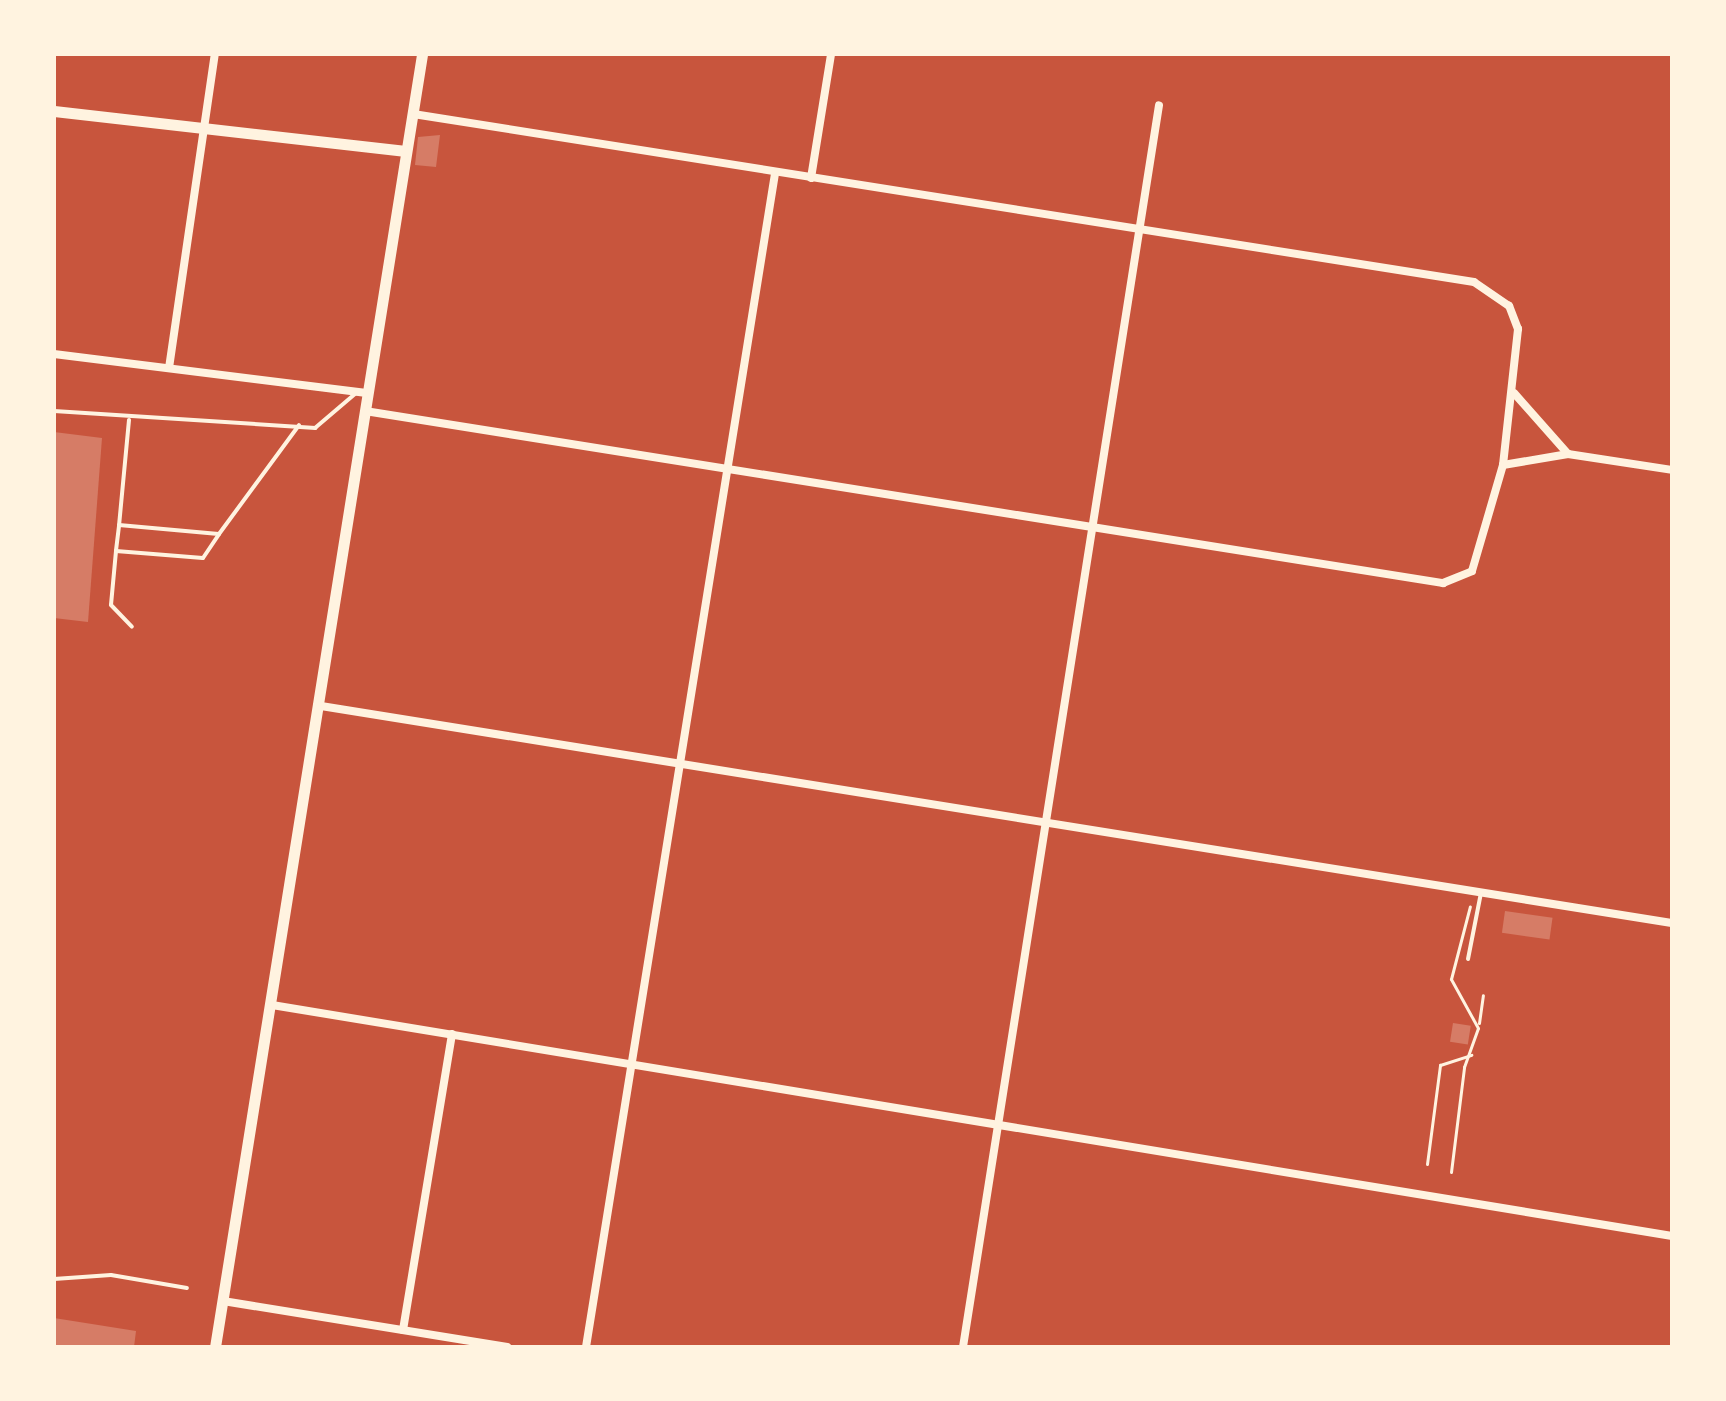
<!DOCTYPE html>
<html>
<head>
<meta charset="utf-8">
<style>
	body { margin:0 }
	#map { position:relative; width:1726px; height:1401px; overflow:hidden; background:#c8553d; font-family:"Asap Condensed",sans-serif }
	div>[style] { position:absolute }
	.building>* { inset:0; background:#d67c66; transform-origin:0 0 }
	.path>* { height:3px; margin:-1.5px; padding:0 1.5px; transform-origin:1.5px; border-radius:1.5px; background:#fff3e0 }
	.service>* { height:4px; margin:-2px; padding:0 2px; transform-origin:2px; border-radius:2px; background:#fff3e0 }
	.minor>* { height:8px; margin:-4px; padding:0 4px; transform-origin:4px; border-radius:4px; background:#fff3e0 }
	.tertiary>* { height:11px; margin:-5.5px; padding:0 5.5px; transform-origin:5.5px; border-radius:5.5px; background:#fff3e0 }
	span { translate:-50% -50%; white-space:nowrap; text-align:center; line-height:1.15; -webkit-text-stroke:7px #fff3e0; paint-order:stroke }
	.frame { position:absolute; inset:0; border:56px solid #fff3e0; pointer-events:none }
</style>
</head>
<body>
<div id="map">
	<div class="building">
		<i style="clip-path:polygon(440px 135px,436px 167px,415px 165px,418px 137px)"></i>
		<i style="clip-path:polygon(54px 432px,102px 438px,88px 622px,54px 618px)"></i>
		<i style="left:1505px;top:911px;width:48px;height:22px;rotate:8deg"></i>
		<i style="left:1453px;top:1023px;width:18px;height:19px;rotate:9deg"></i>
		<i style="clip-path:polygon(54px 1318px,136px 1331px,134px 1347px,54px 1347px)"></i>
	</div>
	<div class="path">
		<i style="left:1479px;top:1023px;width:28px;rotate:-82deg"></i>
		<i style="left:1427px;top:1164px;width:100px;rotate:-82.5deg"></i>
		<i style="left:1440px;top:1065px;width:33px;rotate:-18deg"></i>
		<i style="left:1451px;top:1172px;width:106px;rotate:-82.9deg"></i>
		<i style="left:1464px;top:1067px;width:41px;rotate:-70.3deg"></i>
		<i style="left:1478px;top:1028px;width:56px;rotate:-118.9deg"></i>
		<i style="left:1451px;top:979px;width:75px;rotate:-75.4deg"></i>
	</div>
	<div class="service">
		<i style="left:54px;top:411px;width:262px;rotate:3.7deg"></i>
		<i style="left:315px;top:428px;width:54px;rotate:-40.5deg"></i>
		<i style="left:129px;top:420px;width:105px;rotate:95.4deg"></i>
		<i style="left:119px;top:525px;width:100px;rotate:5.1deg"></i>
		<i style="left:219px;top:534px;width:135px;rotate:-53.7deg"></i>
		<i style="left:119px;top:526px;width:25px;rotate:97deg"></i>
		<i style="left:116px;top:551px;width:87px;rotate:4.6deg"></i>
		<i style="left:203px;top:558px;width:29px;rotate:-56deg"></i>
		<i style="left:116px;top:551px;width:54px;rotate:95.3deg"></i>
		<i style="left:111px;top:605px;width:30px;rotate:46deg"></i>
		<i style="left:1468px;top:959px;width:67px;rotate:-78.9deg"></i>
		<i style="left:54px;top:1279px;width:57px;rotate:-4deg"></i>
		<i style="left:111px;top:1275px;width:77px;rotate:9.7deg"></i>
	</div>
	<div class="minor">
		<i style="left:811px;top:178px;width:126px;rotate:-80.8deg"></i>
		<i style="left:54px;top:354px;width:315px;rotate:7.1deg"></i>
		<i style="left:169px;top:368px;width:317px;rotate:-81.7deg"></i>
		<i style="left:1514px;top:393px;width:81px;rotate:48.5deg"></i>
		<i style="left:1568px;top:454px;width:105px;rotate:8.7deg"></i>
		<i style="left:365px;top:411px;width:1092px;rotate:9.07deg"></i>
		<i style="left:1443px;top:583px;width:31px;rotate:-22deg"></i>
		<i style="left:1472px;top:571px;width:110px;rotate:-73.7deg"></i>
		<i style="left:1503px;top:465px;width:137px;rotate:-83.7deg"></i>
		<i style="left:1518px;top:329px;width:25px;rotate:-111deg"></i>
		<i style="left:1509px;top:306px;width:42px;rotate:-145.6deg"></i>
		<i style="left:1474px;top:282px;width:1074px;rotate:-171deg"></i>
		<i style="left:1503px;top:465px;width:66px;rotate:-9.6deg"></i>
		<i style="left:321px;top:706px;width:1368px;rotate:9.13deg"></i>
		<i style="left:272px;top:1005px;width:1419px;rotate:9.37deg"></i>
		<i style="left:223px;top:1301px;width:288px;rotate:9.2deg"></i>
		<i style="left:403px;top:1330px;width:300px;rotate:-80.6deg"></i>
		<i style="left:586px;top:1347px;width:1189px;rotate:-80.85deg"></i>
		<i style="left:963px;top:1347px;width:1257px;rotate:-81.03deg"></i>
	</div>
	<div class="tertiary">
		<i style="left:54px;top:111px;width:354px;rotate:6.5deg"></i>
		<i style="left:215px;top:1347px;width:1309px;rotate:-80.9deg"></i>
	</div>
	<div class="frame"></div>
</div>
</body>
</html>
